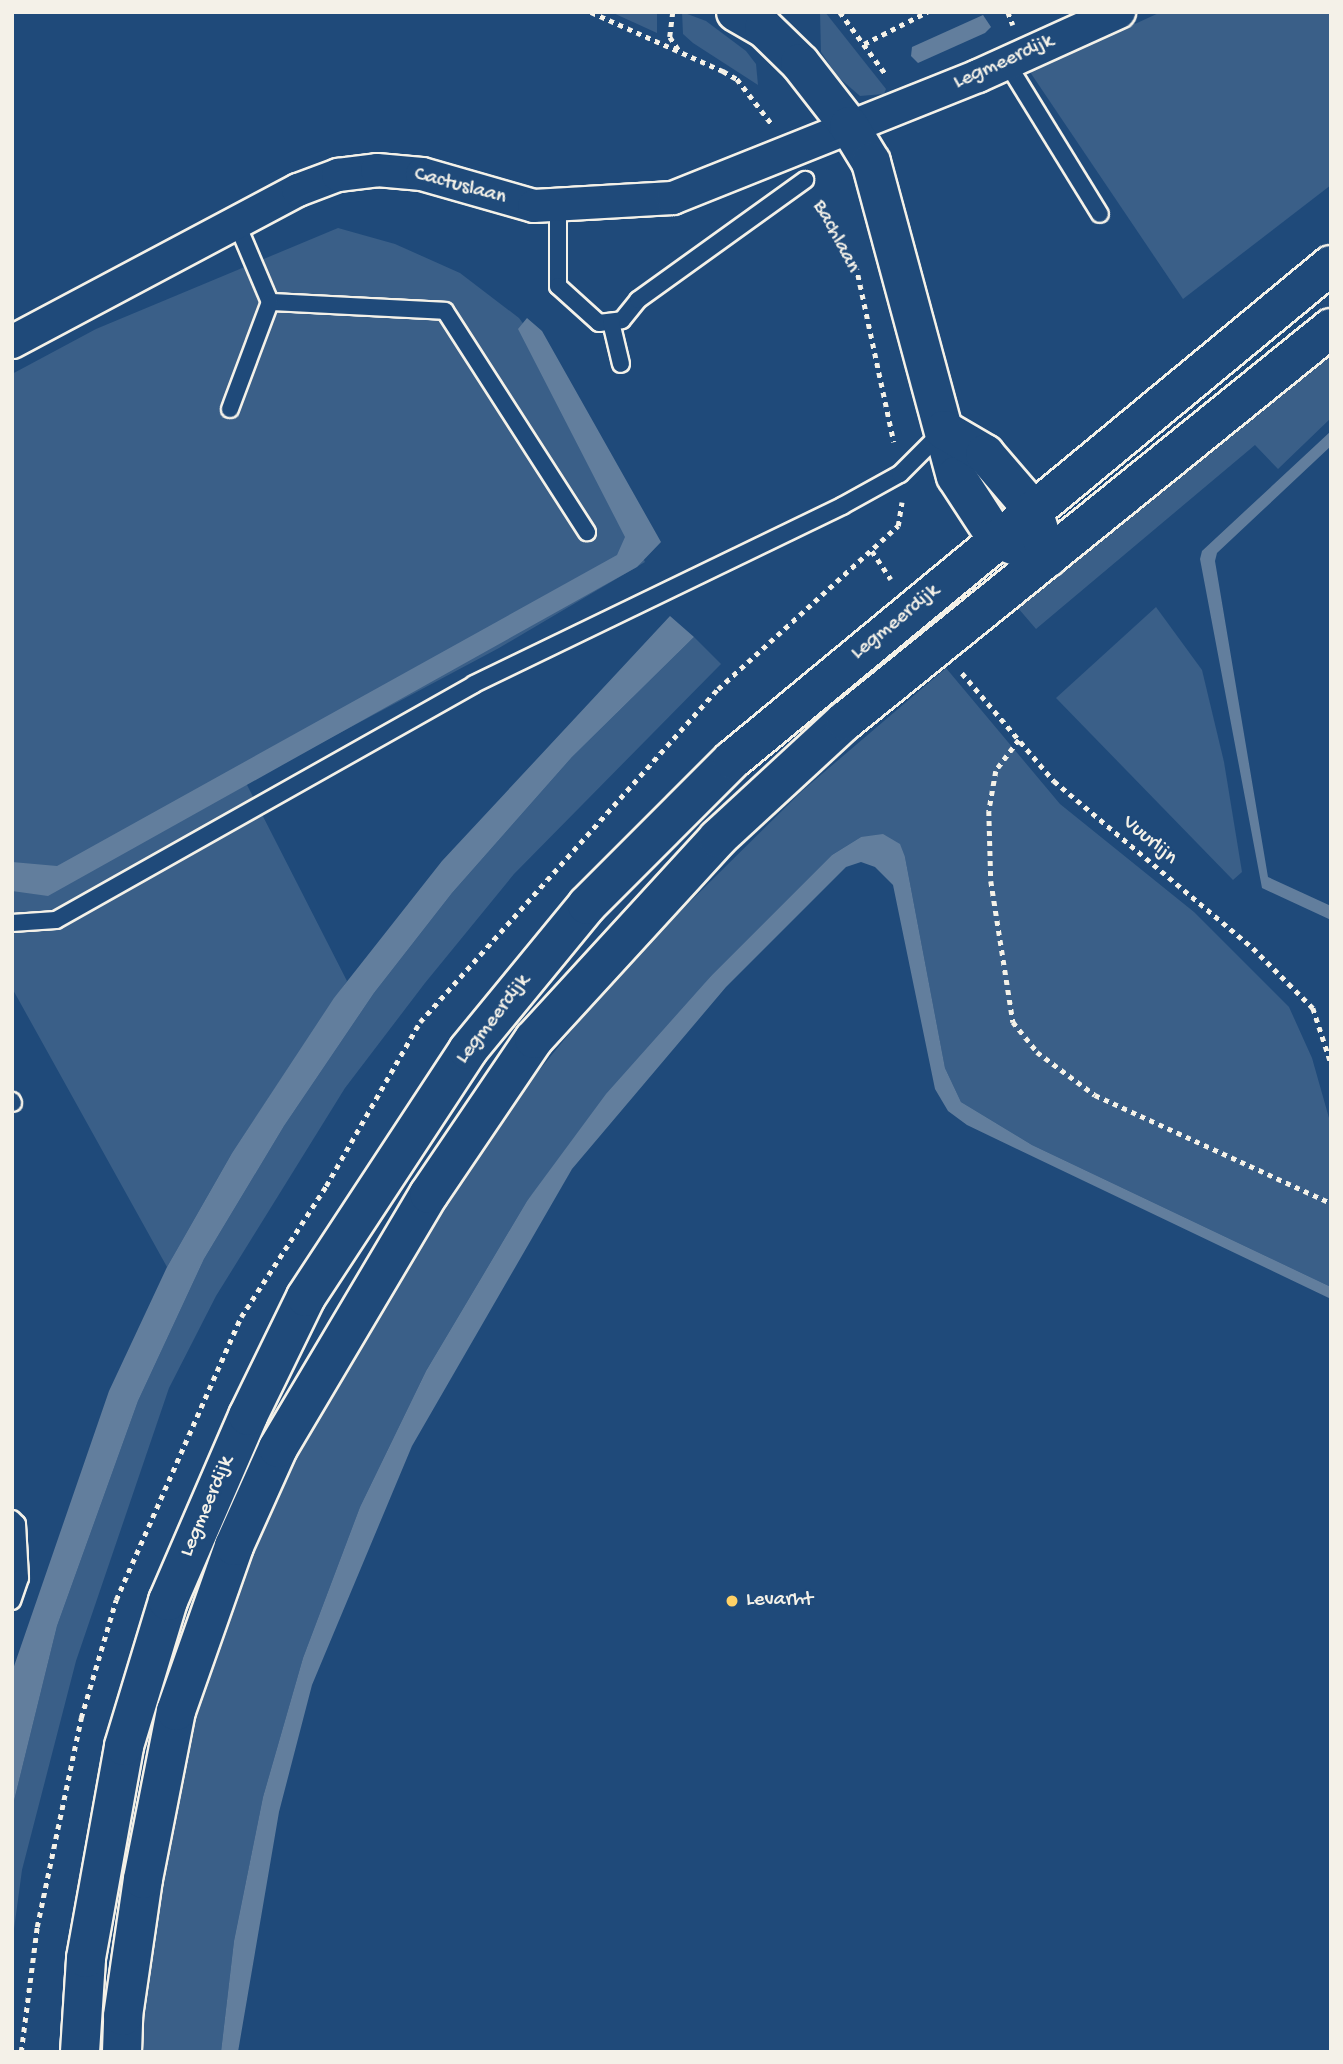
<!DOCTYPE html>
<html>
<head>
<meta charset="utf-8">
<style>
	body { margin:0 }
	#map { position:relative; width:1343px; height:2064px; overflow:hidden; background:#1f4a7a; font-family:"Gochi Hand",sans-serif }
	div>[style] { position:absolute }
	.green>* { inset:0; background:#3a5f88 }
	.water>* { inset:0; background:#627e9d }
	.path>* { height:4.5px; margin-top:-2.25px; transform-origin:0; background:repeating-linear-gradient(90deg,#f4f1e8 0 5px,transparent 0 10px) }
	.roads { filter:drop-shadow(2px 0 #f4f1e8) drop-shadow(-2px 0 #f4f1e8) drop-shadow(0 2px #f4f1e8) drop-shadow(0 -2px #f4f1e8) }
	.lane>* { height:16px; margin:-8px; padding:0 8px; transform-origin:8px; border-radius:8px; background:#1f4a7a }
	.street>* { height:32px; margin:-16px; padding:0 16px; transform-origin:16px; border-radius:16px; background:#1f4a7a }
	.secondary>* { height:38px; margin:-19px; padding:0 19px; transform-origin:19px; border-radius:19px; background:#1f4a7a }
	.primary>* { height:38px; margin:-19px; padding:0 19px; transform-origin:19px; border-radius:19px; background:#1f4a7a }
	.dots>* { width:19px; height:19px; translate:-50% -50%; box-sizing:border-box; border:4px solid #1f4a7a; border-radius:50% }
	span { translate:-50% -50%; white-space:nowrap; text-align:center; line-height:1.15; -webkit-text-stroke:5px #1f4a7a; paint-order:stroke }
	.street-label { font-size:21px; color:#f4f1e8 }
	.poi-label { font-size:21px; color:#f4f1e8 }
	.left { translate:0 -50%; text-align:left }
	.frame { position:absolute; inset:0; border:14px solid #f4f1e8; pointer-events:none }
</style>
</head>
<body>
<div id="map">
	<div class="green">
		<i style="clip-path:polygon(611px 12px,657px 12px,657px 33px)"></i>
		<i style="clip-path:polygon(682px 12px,706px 21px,746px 51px,756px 64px,758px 85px,693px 43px,683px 34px)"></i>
		<i style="clip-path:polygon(820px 12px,825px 12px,886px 89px,884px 94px,860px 96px,837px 76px,821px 52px)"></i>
		<i style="clip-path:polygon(1161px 12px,1331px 12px,1331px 185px,1183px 299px,1030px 72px)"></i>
		<i style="clip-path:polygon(338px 228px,395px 244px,460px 273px,519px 318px,536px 341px,645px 562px,499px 648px,246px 783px,347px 981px,232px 1153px,167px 1267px,12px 988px,12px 374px,96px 329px)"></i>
		<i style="clip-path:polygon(1331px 349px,1331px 418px,1278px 469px,1255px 445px,1036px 629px,1018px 608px)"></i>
		<i style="clip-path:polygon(1156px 607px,1202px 670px,1224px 762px,1242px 872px,1233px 880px,1056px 698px)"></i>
		<i style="clip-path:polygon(694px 637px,721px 664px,514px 874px,425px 983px,345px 1088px,216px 1296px,169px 1388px,76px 1661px,22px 1870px,12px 1944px,12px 1809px,57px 1626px,138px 1401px,204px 1259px,284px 1126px,374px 993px,452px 893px,572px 757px)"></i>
		<i style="clip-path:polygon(946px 668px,1060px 804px,1194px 912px,1289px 1007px,1312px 1058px,1331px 1125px,1331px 1287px,1032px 1145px,961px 1102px,945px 1068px,905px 857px,861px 837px,832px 855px,712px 975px,527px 1201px,426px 1371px,360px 1507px,303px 1658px,263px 1797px,234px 1941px,221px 2052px,138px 2052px,144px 1949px,180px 1758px,239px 1577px,289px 1466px,447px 1194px,532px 1079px,623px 968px,802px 791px)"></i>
	</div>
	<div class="water">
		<i style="clip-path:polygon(983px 15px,991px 27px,985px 33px,918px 63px,911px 56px,912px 47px)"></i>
		<i style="clip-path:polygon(527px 318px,542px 331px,661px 542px,637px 567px,48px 896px,12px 891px,12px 862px,57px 866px,617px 555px,625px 537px,518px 329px)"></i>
		<i style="clip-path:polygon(1331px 431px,1331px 446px,1217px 553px,1215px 561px,1268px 877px,1331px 906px,1331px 920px,1262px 888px,1200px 559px,1202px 551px)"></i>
		<i style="clip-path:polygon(670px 616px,694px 637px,572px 757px,452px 893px,374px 993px,284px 1126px,204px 1259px,138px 1401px,57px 1626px,12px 1809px,12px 1672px,109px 1391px,167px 1267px,232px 1153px,334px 998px,442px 861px)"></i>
		<i style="clip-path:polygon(883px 834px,900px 844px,905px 857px,945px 1068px,961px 1102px,1032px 1145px,1331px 1287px,1331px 1299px,967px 1125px,948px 1111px,935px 1089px,893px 885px,875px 867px,861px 862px,846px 867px,726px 987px,572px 1169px,412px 1446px,312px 1685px,279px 1812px,238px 2052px,221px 2052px,234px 1941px,263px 1797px,303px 1658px,360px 1507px,426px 1371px,527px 1201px,606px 1094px,712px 975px,832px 855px,861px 837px)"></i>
	</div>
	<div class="path">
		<i style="left:591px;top:12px;width:145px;rotate:24.1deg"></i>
		<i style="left:723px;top:71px;width:16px;rotate:30deg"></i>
		<i style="left:737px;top:79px;width:56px;rotate:52.3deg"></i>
		<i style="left:673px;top:12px;width:25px;rotate:97deg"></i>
		<i style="left:670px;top:37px;width:18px;rotate:56deg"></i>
		<i style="left:840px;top:12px;width:79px;rotate:53.7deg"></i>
		<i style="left:1008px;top:12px;width:14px;rotate:69deg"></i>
		<i style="left:864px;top:44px;width:71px;rotate:-26.9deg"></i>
		<i style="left:817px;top:203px;width:73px;rotate:57.8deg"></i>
		<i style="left:856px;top:265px;width:181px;rotate:77.9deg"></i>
		<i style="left:872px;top:551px;width:34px;rotate:56deg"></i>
		<i style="left:962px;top:673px;width:142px;rotate:49.6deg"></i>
		<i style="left:1054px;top:781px;width:260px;rotate:40deg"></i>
		<i style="left:1253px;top:948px;width:85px;rotate:45deg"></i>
		<i style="left:1313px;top:1008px;width:58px;rotate:71.9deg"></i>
		<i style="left:1019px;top:740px;width:39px;rotate:127deg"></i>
		<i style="left:996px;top:771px;width:41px;rotate:99.9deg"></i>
		<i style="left:989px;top:811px;width:70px;rotate:88.4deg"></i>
		<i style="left:991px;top:881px;width:143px;rotate:81.1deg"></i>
		<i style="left:1013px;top:1022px;width:38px;rotate:51deg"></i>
		<i style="left:1037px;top:1052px;width:72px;rotate:36.6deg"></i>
		<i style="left:1095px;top:1095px;width:260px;rotate:24.6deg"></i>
		<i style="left:21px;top:2052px;width:126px;rotate:-82.7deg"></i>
		<i style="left:37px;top:1927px;width:214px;rotate:-78.1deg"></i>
		<i style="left:81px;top:1718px;width:123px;rotate:-73.5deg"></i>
		<i style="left:116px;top:1600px;width:309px;rotate:-66.2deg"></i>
		<i style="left:241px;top:1317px;width:156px;rotate:-57deg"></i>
		<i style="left:326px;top:1186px;width:189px;rotate:-60.2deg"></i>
		<i style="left:420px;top:1022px;width:447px;rotate:-48.2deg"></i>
		<i style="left:718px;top:689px;width:243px;rotate:-42.2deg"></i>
		<i style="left:898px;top:526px;width:24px;rotate:-81deg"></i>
	</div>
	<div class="roads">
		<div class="lane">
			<i style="left:1007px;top:63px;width:177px;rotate:58.4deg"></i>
			<i style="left:558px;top:206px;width:80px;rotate:90deg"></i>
			<i style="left:558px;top:286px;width:55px;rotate:42.1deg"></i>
			<i style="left:599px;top:323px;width:23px;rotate:-7deg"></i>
			<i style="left:622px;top:320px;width:26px;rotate:-51deg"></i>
			<i style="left:638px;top:300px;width:206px;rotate:-35.7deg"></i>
			<i style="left:237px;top:224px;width:85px;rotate:67.1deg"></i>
			<i style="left:270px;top:302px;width:175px;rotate:2.9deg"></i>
			<i style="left:445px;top:311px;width:263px;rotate:57.3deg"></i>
			<i style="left:611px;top:322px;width:43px;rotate:76.6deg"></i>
			<i style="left:230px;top:409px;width:114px;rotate:-69.5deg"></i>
			<i style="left:12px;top:923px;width:44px;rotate:-3.9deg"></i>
			<i style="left:56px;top:920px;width:480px;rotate:-29.4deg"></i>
			<i style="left:474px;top:684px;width:409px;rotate:-25.8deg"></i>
			<i style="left:842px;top:506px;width:66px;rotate:-28.9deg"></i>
			<i style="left:900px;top:474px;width:59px;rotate:-45deg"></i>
			<i style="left:12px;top:1101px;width:2px;rotate:63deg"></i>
			<i style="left:12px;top:1519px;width:7px;rotate:45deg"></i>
			<i style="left:17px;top:1524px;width:54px;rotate:86.8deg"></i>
			<i style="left:20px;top:1578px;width:24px;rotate:109deg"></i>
		</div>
		<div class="street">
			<i style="left:12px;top:342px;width:324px;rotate:-28deg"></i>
			<i style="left:298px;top:190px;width:43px;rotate:-20.6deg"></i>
			<i style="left:338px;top:175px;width:39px;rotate:-7deg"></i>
			<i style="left:377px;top:170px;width:45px;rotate:5.1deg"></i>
			<i style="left:422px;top:174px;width:116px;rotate:15.9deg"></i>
			<i style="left:534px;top:206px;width:139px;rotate:-3.3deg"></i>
			<i style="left:673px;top:198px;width:328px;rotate:-21.8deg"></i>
			<i style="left:978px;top:76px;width:155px;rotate:-24.4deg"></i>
		</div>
		<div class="secondary">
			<i style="left:736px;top:12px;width:32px;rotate:30deg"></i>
			<i style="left:764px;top:28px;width:50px;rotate:44.2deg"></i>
			<i style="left:800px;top:63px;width:80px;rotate:52.1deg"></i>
			<i style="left:849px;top:126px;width:42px;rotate:58.6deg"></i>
			<i style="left:871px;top:162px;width:325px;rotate:74.9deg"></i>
			<i style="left:956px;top:476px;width:75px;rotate:56.9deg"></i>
			<i style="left:997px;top:539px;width:54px;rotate:20.4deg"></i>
			<i style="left:944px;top:430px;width:48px;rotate:30.3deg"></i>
			<i style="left:985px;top:454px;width:74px;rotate:49.4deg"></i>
			<i style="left:1033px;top:510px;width:34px;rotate:73deg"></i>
		</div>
		<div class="primary">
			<i style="left:80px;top:2052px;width:94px;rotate:-86.3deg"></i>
			<i style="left:86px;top:1958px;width:215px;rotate:-79.8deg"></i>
			<i style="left:124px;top:1746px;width:152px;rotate:-73.1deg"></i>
			<i style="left:168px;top:1601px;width:202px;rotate:-66.6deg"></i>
			<i style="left:248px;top:1416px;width:132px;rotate:-64deg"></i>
			<i style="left:306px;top:1297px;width:295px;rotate:-56.7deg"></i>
			<i style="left:468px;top:1050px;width:188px;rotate:-50.6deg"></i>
			<i style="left:587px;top:905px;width:205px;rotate:-45deg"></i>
			<i style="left:732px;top:760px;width:777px;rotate:-39.57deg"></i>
			<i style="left:122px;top:2052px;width:36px;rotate:-88deg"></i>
			<i style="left:123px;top:2016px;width:138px;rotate:-81.7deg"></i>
			<i style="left:143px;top:1879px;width:171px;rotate:-78.9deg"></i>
			<i style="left:176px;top:1711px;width:175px;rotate:-70.6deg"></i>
			<i style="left:234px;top:1546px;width:107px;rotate:-65.8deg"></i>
			<i style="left:278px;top:1448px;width:295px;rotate:-59.3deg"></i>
			<i style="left:429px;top:1194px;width:187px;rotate:-55.9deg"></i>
			<i style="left:534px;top:1039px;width:273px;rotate:-47.5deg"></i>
			<i style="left:718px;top:838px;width:173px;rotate:-42.7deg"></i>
			<i style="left:845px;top:721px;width:625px;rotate:-38.96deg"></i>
		</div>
	</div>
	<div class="dots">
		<i style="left:732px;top:1601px;background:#ffd166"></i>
	</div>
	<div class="street-label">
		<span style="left:1004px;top:63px;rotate:-24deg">Legmeerdijk</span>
		<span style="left:460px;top:187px;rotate:15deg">Cactuslaan</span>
		<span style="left:835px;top:237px;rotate:62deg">Bachlaan</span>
		<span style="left:896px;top:623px;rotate:-39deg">Legmeerdijk</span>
		<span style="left:1149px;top:841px;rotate:40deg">Vuurlijn</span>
		<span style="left:494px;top:1020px;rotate:-52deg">Legmeerdijk</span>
		<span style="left:208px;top:1507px;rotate:-67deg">Legmeerdijk</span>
	</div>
	<div class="poi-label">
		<span class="left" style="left:746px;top:1601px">Levarht</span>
	</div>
	<div class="frame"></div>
</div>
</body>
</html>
